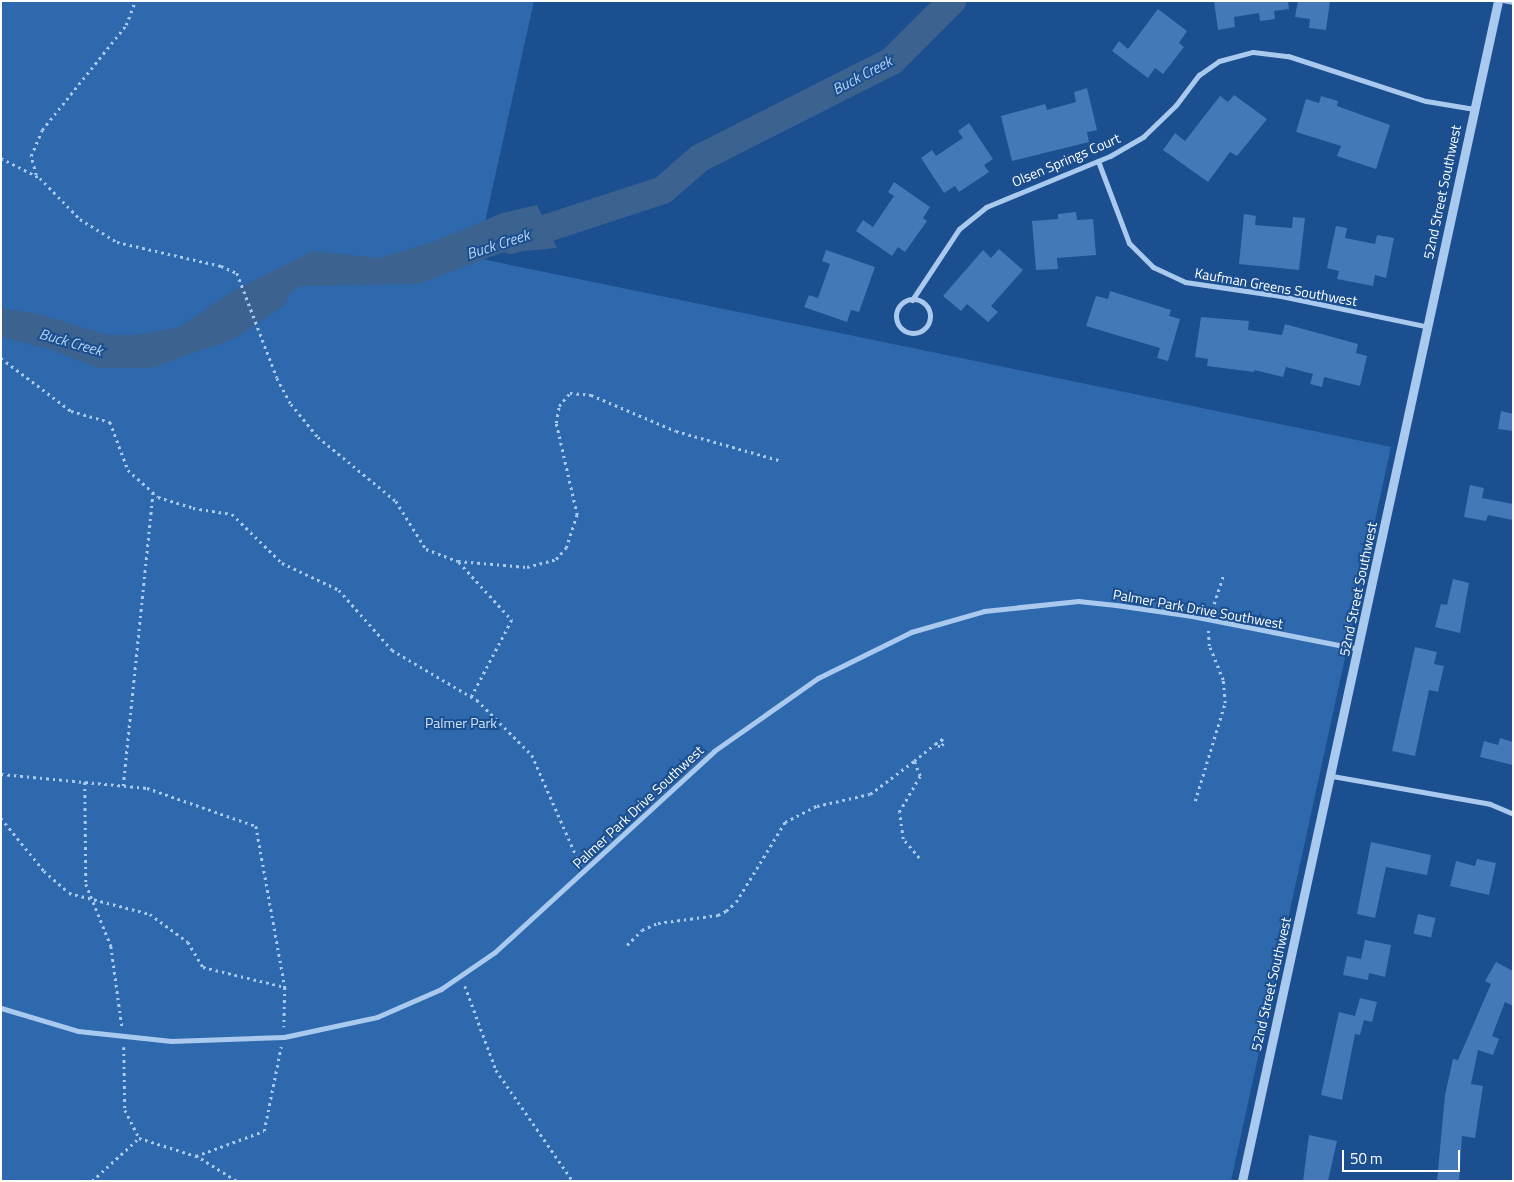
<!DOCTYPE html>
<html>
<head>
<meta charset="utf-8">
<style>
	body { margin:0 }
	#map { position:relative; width:1514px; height:1182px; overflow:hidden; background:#1b4f8f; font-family:"Titillium Web",sans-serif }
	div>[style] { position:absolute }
	.green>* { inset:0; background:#2e69ad }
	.water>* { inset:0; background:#3c6290 }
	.river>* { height:28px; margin:-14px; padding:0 14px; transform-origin:14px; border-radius:14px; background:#3c6290 }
	.building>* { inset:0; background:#4478b7; transform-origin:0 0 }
	.path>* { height:2.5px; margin-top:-1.25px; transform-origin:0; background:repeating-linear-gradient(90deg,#a9c9ee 0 2.5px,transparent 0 6.5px) }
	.service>* { height:4px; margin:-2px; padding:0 2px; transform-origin:2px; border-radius:2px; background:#a9c9ee }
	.minor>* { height:5px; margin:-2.5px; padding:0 2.5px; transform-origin:2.5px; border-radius:2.5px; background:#a9c9ee }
	.minor>.ring { margin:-2.5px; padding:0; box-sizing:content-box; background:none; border:5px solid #a9c9ee; border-radius:50% }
	.tertiary>* { height:9px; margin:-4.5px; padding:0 4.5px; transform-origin:4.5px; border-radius:4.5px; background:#a9c9ee }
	span { translate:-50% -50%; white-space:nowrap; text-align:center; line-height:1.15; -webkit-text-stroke:4px #1b4f8f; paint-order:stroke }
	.street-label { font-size:14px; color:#fff }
	.park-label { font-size:14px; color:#cfe3fa }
	.water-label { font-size:15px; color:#b5d3f5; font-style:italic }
	.frame { position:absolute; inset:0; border:2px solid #fff; pointer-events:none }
	.scale { position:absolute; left:1342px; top:1150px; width:118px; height:22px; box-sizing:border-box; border:2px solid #fff; border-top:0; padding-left:6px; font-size:15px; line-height:18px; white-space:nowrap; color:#fff; -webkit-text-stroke:4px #1b4f8f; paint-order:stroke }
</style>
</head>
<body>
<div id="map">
	<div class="green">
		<i style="clip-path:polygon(1px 1px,534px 1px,477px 258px,1391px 447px,1231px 1181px,1px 1181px)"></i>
	</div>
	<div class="water">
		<i style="clip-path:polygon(537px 205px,557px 248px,501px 253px,418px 284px,301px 286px,290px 293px,285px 305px,236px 338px,151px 368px,97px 368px,49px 349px,1px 337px,1px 308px,39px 314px,108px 335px,136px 335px,179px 327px,234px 290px,313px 251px,379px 258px,433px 242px,502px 213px)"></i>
	</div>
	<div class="river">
		<i style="left:511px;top:240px;width:160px;rotate:-18.2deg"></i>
		<i style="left:663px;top:190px;width:49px;rotate:-40.9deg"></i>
		<i style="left:700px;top:158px;width:215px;rotate:-26.8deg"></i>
		<i style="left:892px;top:61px;width:85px;rotate:-45deg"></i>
	</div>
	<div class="building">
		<i style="clip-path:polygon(1214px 1px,1288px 1px,1289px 9px,1274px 11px,1275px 19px,1260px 21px,1259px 13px,1234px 17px,1235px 27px,1218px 30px)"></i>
		<i style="clip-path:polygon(1298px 1px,1330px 1px,1326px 30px,1309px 28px,1310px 19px,1295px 17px)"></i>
		<i style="clip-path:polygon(1158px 9px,1187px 31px,1179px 43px,1184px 47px,1163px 74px,1155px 68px,1148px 78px,1112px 51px,1119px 41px,1128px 49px)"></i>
		<i style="clip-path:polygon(1087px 88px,1097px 130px,1087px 132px,1089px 142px,1012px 161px,1001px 116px,1045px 104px,1047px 110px,1076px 102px,1074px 92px)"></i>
		<i style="clip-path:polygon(1234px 95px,1267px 119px,1237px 156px,1230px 152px,1208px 182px,1163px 150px,1175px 133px,1185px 141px,1220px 96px,1228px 102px)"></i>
		<i style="clip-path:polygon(1321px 96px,1338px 101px,1337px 106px,1390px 125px,1376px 169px,1337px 156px,1341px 146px,1296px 132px,1306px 99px,1319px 103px)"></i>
		<i style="clip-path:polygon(969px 123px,993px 159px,984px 165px,989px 172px,959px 192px,955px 186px,944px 193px,921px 158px,932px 150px,936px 156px,963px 138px,958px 131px)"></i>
		<i style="clip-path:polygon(894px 182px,930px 207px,923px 218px,927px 221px,905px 252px,898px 247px,892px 256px,856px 231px,863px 220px,873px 227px,894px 196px,888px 192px)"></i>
		<i style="clip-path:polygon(1076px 212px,1077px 220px,1093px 219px,1096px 255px,1057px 258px,1058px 269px,1036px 270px,1032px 221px,1058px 219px,1058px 214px)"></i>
		<i style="clip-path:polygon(1244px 214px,1256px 216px,1255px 225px,1292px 228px,1293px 217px,1305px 218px,1299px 270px,1239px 264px)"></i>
		<i style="clip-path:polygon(1336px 226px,1347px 228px,1345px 238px,1375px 244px,1377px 235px,1394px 238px,1386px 278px,1375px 275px,1373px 286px,1337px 279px,1339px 271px,1327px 268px)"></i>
		<i style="clip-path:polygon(999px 249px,1023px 270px,991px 306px,998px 312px,988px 322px,967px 304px,961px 311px,943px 296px,983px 250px,991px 258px)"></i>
		<i style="clip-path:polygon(826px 250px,875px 267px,859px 312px,851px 310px,847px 322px,804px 307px,809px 295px,818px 298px,830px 264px,822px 261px)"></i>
		<i style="clip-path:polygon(1110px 291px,1171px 310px,1169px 316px,1180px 319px,1168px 361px,1157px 358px,1160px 348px,1086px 326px,1096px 296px,1108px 299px)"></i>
		<i style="clip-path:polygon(1201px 317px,1249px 321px,1248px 330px,1282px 335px,1285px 324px,1358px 344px,1356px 353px,1367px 356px,1360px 386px,1324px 377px,1322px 387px,1310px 384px,1313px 374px,1286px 367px,1283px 377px,1254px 370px,1254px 372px,1207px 366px,1208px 359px,1195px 357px)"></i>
		<i style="clip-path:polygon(1501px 411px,1513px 414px,1513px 431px,1498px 429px)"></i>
		<i style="clip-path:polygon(1470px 485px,1484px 488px,1482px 498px,1513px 504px,1513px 520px,1488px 515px,1486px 521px,1464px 517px)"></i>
		<i style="clip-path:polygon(1453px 579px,1469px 583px,1460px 633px,1435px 627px,1441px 604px,1447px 605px)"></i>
		<i style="clip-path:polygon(1415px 647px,1437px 652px,1434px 664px,1444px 666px,1438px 692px,1429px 690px,1415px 756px,1392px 751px)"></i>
		<i style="clip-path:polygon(1500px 738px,1513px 742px,1513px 765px,1480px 757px,1484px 741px,1498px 745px)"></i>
		<i style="clip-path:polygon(1371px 842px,1431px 855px,1427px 875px,1386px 867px,1375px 918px,1357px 914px)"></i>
		<i style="clip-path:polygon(1477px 859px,1496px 863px,1489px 895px,1450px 886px,1456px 861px,1475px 866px)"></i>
		<i style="left:1418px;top:914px;width:18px;height:20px;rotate:13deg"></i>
		<i style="clip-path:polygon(1365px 940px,1391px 945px,1385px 977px,1369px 973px,1368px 980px,1343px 975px,1347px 956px,1361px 959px)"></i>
		<i style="clip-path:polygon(1496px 962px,1513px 971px,1513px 1006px,1505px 1002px,1492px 1036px,1499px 1039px,1493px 1055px,1478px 1050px,1471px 1084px,1483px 1086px,1475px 1138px,1462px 1136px,1459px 1181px,1437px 1181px,1445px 1095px,1453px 1059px,1458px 1060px,1491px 984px,1485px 981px)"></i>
		<i style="clip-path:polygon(1360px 998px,1377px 1002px,1372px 1022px,1364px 1020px,1360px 1035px,1355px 1034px,1342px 1100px,1321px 1095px,1339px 1012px,1355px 1016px)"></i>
		<i style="clip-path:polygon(1309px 1135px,1337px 1141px,1328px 1181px,1303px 1181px)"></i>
	</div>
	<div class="path">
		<i style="left:1px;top:158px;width:44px;rotate:27.1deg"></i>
		<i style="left:40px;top:178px;width:57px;rotate:45.7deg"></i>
		<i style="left:80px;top:219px;width:44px;rotate:31.9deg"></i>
		<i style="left:117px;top:242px;width:107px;rotate:13deg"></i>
		<i style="left:221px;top:266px;width:17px;rotate:24deg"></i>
		<i style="left:237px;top:273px;width:112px;rotate:69.1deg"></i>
		<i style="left:277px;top:378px;width:30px;rotate:62deg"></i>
		<i style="left:291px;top:404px;width:43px;rotate:50.7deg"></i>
		<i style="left:318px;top:437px;width:101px;rotate:39.4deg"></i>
		<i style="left:396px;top:501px;width:57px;rotate:58deg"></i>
		<i style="left:426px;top:549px;width:34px;rotate:21deg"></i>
		<i style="left:458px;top:561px;width:69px;rotate:5deg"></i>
		<i style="left:527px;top:567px;width:30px;rotate:-15deg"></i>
		<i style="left:556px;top:559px;width:15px;rotate:-48deg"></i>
		<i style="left:566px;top:548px;width:35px;rotate:-72deg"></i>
		<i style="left:577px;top:515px;width:94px;rotate:-102.9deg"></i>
		<i style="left:556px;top:423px;width:17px;rotate:-80deg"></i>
		<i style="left:559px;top:406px;width:17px;rotate:-50deg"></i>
		<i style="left:570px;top:393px;width:21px;rotate:5deg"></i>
		<i style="left:591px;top:395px;width:92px;rotate:23deg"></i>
		<i style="left:676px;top:431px;width:110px;rotate:15.8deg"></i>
		<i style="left:36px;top:175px;width:20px;rotate:-105deg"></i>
		<i style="left:31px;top:156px;width:28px;rotate:-67deg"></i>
		<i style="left:42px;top:130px;width:134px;rotate:-51.3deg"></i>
		<i style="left:126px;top:25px;width:26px;rotate:-69deg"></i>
		<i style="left:1px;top:358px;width:88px;rotate:37.1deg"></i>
		<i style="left:71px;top:411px;width:41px;rotate:15.8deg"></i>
		<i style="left:110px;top:422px;width:51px;rotate:69.4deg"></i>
		<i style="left:128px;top:470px;width:40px;rotate:42deg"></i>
		<i style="left:158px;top:497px;width:37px;rotate:17deg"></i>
		<i style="left:193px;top:508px;width:39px;rotate:9deg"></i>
		<i style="left:232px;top:514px;width:70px;rotate:44.4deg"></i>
		<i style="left:282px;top:563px;width:63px;rotate:25.3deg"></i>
		<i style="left:339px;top:590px;width:80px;rotate:48.5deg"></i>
		<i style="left:392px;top:650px;width:99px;rotate:30.5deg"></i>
		<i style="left:477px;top:700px;width:78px;rotate:45deg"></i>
		<i style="left:532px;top:755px;width:117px;rotate:66.3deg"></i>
		<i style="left:459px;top:562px;width:79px;rotate:47.6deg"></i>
		<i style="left:512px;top:620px;width:86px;rotate:117.8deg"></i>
		<i style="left:1212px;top:610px;width:38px;rotate:-72deg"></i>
		<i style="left:1px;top:774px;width:147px;rotate:5.5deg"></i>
		<i style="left:147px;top:788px;width:115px;rotate:19.2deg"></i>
		<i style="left:256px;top:826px;width:164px;rotate:79.8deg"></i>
		<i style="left:285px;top:987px;width:40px;rotate:91.4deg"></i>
		<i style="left:85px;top:782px;width:102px;rotate:89.4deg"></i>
		<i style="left:86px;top:884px;width:67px;rotate:68deg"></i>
		<i style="left:111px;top:946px;width:81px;rotate:82.2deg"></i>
		<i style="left:123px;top:786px;width:296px;rotate:-84.2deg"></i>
		<i style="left:1195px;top:801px;width:102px;rotate:-73deg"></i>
		<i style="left:1225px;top:703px;width:23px;rotate:-95deg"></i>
		<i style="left:1223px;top:680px;width:37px;rotate:-112deg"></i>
		<i style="left:1209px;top:646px;width:18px;rotate:-93deg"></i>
		<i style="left:1px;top:818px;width:68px;rotate:50.9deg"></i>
		<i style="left:44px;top:871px;width:33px;rotate:41deg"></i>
		<i style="left:69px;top:893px;width:84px;rotate:14.5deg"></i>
		<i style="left:150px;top:914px;width:47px;rotate:36.4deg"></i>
		<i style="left:188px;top:942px;width:29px;rotate:59deg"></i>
		<i style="left:203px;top:967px;width:84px;rotate:13.7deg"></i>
		<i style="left:919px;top:858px;width:25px;rotate:-130deg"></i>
		<i style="left:903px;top:839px;width:27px;rotate:-98deg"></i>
		<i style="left:899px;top:812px;width:42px;rotate:-59.7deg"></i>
		<i style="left:920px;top:776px;width:16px;rotate:-112deg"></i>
		<i style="left:914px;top:761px;width:27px;rotate:-39deg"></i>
		<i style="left:935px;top:744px;width:9px;rotate:-36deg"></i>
		<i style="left:942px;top:739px;width:5px;rotate:68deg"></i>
		<i style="left:944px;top:744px;width:5px;rotate:143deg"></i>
		<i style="left:940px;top:747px;width:6px;rotate:-149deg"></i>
		<i style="left:627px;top:945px;width:21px;rotate:-45deg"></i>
		<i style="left:642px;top:930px;width:17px;rotate:-24deg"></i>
		<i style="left:658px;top:923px;width:61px;rotate:-7.6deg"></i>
		<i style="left:718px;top:915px;width:9px;rotate:-27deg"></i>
		<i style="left:726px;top:911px;width:13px;rotate:-42deg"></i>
		<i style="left:736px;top:902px;width:94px;rotate:-58.5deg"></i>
		<i style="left:785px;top:822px;width:36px;rotate:-27deg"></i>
		<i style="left:817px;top:806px;width:54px;rotate:-12.8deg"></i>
		<i style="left:870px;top:794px;width:55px;rotate:-36.9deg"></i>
		<i style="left:465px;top:986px;width:90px;rotate:69.7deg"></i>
		<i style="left:496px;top:1070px;width:135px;rotate:55.3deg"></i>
		<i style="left:124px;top:1047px;width:63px;rotate:89.1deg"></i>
		<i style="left:125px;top:1110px;width:31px;rotate:63deg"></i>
		<i style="left:139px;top:1138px;width:60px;rotate:17.5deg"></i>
		<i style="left:92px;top:1181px;width:64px;rotate:-42.5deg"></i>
		<i style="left:236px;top:1181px;width:47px;rotate:-148deg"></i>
		<i style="left:196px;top:1156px;width:72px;rotate:-20.2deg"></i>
		<i style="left:264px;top:1131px;width:86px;rotate:-78.6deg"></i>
	</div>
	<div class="service">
		<i style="left:1503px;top:1px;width:10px;rotate:11deg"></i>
	</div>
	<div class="minor">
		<i style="left:1098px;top:161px;width:88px;rotate:69.3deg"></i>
		<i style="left:1129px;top:243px;width:34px;rotate:45deg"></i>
		<i style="left:1153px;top:267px;width:35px;rotate:25deg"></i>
		<i style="left:1185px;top:282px;width:97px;rotate:8.3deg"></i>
		<i style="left:1281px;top:296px;width:151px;rotate:11.8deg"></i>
		<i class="ring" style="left:896px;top:299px;width:29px;height:29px"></i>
		<i style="left:912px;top:300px;width:85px;rotate:-56.5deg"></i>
		<i style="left:959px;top:229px;width:35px;rotate:-39deg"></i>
		<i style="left:986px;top:207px;width:134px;rotate:-22.4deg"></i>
		<i style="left:1110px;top:156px;width:39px;rotate:-30deg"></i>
		<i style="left:1144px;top:136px;width:45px;rotate:-44.1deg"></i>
		<i style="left:1176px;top:105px;width:38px;rotate:-53deg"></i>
		<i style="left:1199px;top:75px;width:24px;rotate:-35deg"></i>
		<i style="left:1219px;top:61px;width:35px;rotate:-15deg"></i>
		<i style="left:1253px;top:52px;width:35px;rotate:7deg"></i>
		<i style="left:1288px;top:56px;width:145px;rotate:18.1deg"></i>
		<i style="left:1426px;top:101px;width:49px;rotate:9.5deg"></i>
		<i style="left:1332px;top:776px;width:160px;rotate:10deg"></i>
		<i style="left:1490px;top:804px;width:25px;rotate:23deg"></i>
		<i style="left:1px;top:1008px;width:80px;rotate:16.6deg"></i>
		<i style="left:78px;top:1031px;width:94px;rotate:6.1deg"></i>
		<i style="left:171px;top:1041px;width:113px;rotate:-2deg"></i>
		<i style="left:284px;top:1037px;width:95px;rotate:-12.1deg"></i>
		<i style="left:377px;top:1017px;width:70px;rotate:-23.6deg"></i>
		<i style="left:441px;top:989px;width:65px;rotate:-34.4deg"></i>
		<i style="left:495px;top:952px;width:297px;rotate:-42.5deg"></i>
		<i style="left:714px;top:751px;width:127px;rotate:-35.1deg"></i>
		<i style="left:818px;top:678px;width:104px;rotate:-26.3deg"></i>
		<i style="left:911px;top:632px;width:76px;rotate:-16deg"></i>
		<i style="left:984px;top:611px;width:95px;rotate:-6.1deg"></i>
		<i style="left:1078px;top:601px;width:38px;rotate:6deg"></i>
		<i style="left:1116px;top:605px;width:77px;rotate:8.2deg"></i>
		<i style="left:1192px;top:616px;width:170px;rotate:11.2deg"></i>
	</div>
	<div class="tertiary">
		<i style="left:1242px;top:1181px;width:1207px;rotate:-77.76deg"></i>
	</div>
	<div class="street-label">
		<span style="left:1066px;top:160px;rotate:-23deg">Olsen Springs Court</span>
		<span style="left:1442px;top:192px;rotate:-78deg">52nd Street Southwest</span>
		<span style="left:1276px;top:287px;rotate:10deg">Kaufman Greens Southwest</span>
		<span style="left:1358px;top:589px;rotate:-78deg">52nd Street Southwest</span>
		<span style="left:1198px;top:609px;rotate:10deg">Palmer Park Drive Southwest</span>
		<span style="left:638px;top:807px;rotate:-43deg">Palmer Park Drive Southwest</span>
		<span style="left:1271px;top:984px;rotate:-77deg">52nd Street Southwest</span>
	</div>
	<div class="park-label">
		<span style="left:461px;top:723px">Palmer Park</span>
	</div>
	<div class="water-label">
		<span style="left:862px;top:75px;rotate:-28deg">Buck Creek</span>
		<span style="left:498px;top:244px;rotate:-18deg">Buck Creek</span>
		<span style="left:71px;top:342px;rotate:16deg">Buck Creek</span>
	</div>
	<div class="frame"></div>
	<div class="scale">50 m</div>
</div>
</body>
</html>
